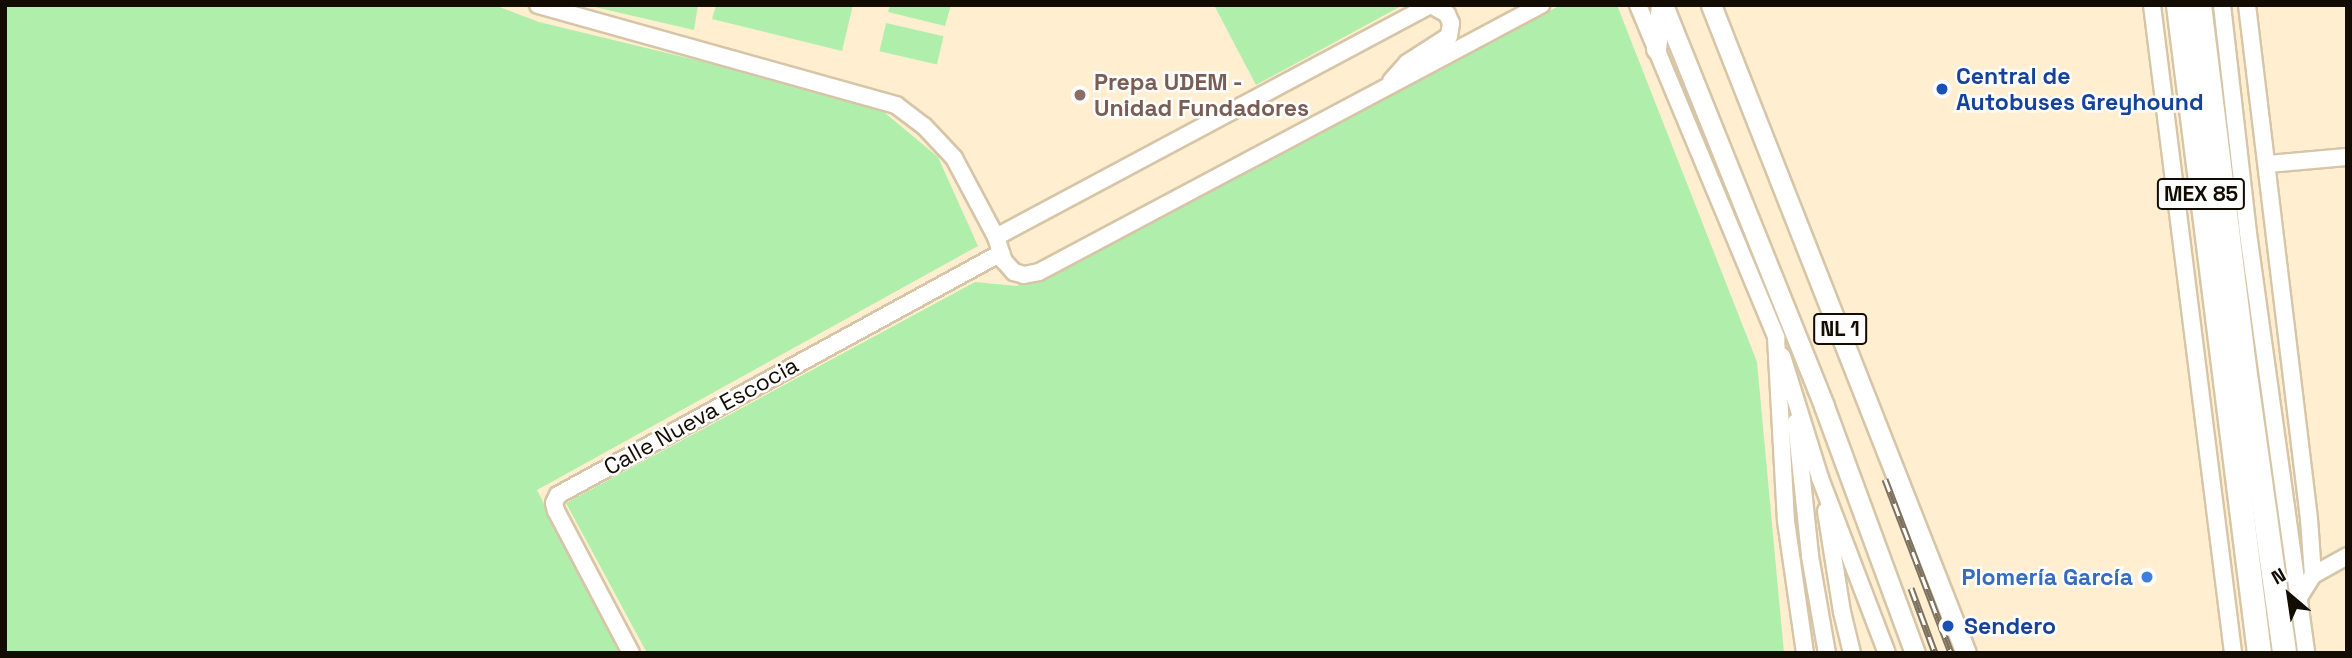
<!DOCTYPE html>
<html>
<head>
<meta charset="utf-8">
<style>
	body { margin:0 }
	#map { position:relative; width:2352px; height:658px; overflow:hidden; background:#ffeecf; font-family:"Space Grotesk",sans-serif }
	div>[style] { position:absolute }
	.green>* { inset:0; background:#b0efab; transform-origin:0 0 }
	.roads { filter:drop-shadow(2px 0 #d6c5a7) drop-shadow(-2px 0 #d6c5a7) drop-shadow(0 2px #d6c5a7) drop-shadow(0 -2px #d6c5a7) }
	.minor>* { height:16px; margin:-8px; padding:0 8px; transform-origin:8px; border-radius:8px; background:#fff }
	.major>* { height:19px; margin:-9.5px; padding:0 9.5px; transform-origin:9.5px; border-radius:9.5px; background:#fff }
	.highway>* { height:23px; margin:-11.5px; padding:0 11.5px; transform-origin:11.5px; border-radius:11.5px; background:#fff }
	.rail>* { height:7px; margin-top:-3.5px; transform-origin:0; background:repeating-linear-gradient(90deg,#fdfdfd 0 13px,#7d725f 0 26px); box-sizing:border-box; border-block:2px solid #7d725f }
	.dots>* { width:19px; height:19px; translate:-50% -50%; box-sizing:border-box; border:4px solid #fdfdfd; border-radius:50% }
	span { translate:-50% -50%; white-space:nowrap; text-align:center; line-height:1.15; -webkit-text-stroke:5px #fdfdfd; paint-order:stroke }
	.shield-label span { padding:2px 5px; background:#fdfdfd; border:2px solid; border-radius:5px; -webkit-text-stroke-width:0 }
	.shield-label { font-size:21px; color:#120c03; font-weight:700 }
	.transit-label { font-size:23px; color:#164399; font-weight:700 }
	.left { translate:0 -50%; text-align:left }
	.education-label { font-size:23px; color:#785e54; font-weight:700 }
	.street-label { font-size:23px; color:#120c03 }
	.shop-label { font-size:23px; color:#366cbe; font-weight:700 }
	.right { translate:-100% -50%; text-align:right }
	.frame { position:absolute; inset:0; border:7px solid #120c03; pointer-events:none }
	.north { position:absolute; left:2254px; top:560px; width:70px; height:70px; -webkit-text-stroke:5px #fdfdfd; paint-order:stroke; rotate:331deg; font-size:19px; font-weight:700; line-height:28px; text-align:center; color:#120c03 }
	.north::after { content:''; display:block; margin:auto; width:24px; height:32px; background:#120c03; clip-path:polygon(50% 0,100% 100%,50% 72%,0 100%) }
</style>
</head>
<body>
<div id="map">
	<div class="green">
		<i style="clip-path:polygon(5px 5px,494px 5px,539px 22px,873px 103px,938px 157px,978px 246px,537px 490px,621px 653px,5px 653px)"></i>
		<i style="clip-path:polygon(586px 5px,698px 5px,694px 30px)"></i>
		<i style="clip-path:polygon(716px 5px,853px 5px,842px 51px,712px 19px)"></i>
		<i style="clip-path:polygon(890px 5px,951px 5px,945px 26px,888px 12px)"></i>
		<i style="clip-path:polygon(1214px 5px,1403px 5px,1256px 85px)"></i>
		<i style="clip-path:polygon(1561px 5px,1617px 5px,1757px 362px,1784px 653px,647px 653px,566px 503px,975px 282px,1017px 286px)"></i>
		<i style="left:886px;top:23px;width:59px;height:29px;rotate:13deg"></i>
	</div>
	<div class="roads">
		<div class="minor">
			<i style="left:538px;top:5px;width:372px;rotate:15.6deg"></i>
			<i style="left:896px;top:105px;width:35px;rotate:37deg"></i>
			<i style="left:924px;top:126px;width:44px;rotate:46.8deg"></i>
			<i style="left:954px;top:158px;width:89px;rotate:62deg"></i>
			<i style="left:996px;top:237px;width:25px;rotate:72deg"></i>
			<i style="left:1004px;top:261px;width:15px;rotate:48deg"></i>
			<i style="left:1014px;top:272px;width:10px;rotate:17deg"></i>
			<i style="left:1024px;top:275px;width:15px;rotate:-11deg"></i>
			<i style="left:1039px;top:272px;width:569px;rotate:-28.01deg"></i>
			<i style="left:1638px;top:5px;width:360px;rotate:67.4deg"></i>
			<i style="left:1776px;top:337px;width:184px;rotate:86.9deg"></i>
			<i style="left:1786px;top:521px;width:133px;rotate:81.8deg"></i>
			<i style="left:2152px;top:5px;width:653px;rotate:82.87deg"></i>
			<i style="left:2222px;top:5px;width:229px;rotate:83.5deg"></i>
			<i style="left:2248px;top:233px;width:424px;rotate:82.1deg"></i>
			<i style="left:2247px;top:5px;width:518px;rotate:83.12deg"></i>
			<i style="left:2309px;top:519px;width:56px;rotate:85.9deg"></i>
			<i style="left:2313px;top:575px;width:28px;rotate:122deg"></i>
			<i style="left:1391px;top:81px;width:24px;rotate:-48deg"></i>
			<i style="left:1407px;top:63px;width:50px;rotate:-32.7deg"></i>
			<i style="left:1449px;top:36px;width:13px;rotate:-81deg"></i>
			<i style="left:1451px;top:23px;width:10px;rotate:-114deg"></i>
			<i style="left:1447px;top:14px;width:18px;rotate:-151deg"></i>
			<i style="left:2268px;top:164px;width:79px;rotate:-5.1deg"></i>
			<i style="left:996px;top:237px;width:492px;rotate:-28.1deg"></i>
			<i style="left:1782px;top:356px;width:128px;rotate:72.7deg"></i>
			<i style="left:1820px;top:478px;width:187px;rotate:69.1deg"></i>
			<i style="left:1796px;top:422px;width:135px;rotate:84deg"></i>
			<i style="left:1810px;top:556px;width:98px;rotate:80.1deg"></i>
			<i style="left:1826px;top:511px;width:102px;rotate:81deg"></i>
			<i style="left:1842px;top:612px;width:42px;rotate:76.3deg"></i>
			<i style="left:2313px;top:575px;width:39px;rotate:-29deg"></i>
			<i style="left:631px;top:653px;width:161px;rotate:-117.8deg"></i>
			<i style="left:556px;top:511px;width:8px;rotate:-104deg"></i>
			<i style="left:554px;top:503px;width:9px;rotate:-63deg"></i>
			<i style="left:558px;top:495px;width:505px;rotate:-28.65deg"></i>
		</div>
		<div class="major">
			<i style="left:1663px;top:5px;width:432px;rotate:68.1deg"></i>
			<i style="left:1824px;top:406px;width:263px;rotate:69.8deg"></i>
			<i style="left:1711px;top:5px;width:696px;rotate:68.52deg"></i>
			<i style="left:1656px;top:49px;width:44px;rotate:-83.5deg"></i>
		</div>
		<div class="highway">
			<i style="left:2178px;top:5px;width:653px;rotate:82.87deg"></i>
			<i style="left:2199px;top:5px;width:379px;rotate:82.9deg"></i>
			<i style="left:2246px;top:381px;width:275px;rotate:82deg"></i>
		</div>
	</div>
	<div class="rail">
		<i style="left:1885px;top:479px;width:186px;rotate:69.2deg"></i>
		<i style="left:1911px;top:588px;width:69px;rotate:69.7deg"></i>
	</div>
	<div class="dots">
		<i style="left:1942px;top:89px;background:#1a4fb4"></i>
		<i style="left:1080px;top:95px;background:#8d6e63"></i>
		<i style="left:2147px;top:577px;background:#3f7fe0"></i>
		<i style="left:1948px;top:626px;background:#1a4fb4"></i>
	</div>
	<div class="shield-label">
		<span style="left:2201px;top:194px">MEX 85</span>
		<span style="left:1840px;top:329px">NL 1</span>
	</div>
	<div class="transit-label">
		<span class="left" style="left:1956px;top:89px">Central de<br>Autobuses Greyhound</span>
		<span class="left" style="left:1964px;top:626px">Sendero</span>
	</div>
	<div class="education-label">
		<span class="left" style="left:1094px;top:95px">Prepa UDEM -<br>Unidad Fundadores</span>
	</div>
	<div class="street-label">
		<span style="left:701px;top:416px;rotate:-29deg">Calle Nueva Escocia</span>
	</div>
	<div class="shop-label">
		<span class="right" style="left:2133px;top:577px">Plomería García</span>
	</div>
	<div class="frame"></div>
	<div class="north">N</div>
</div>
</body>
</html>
